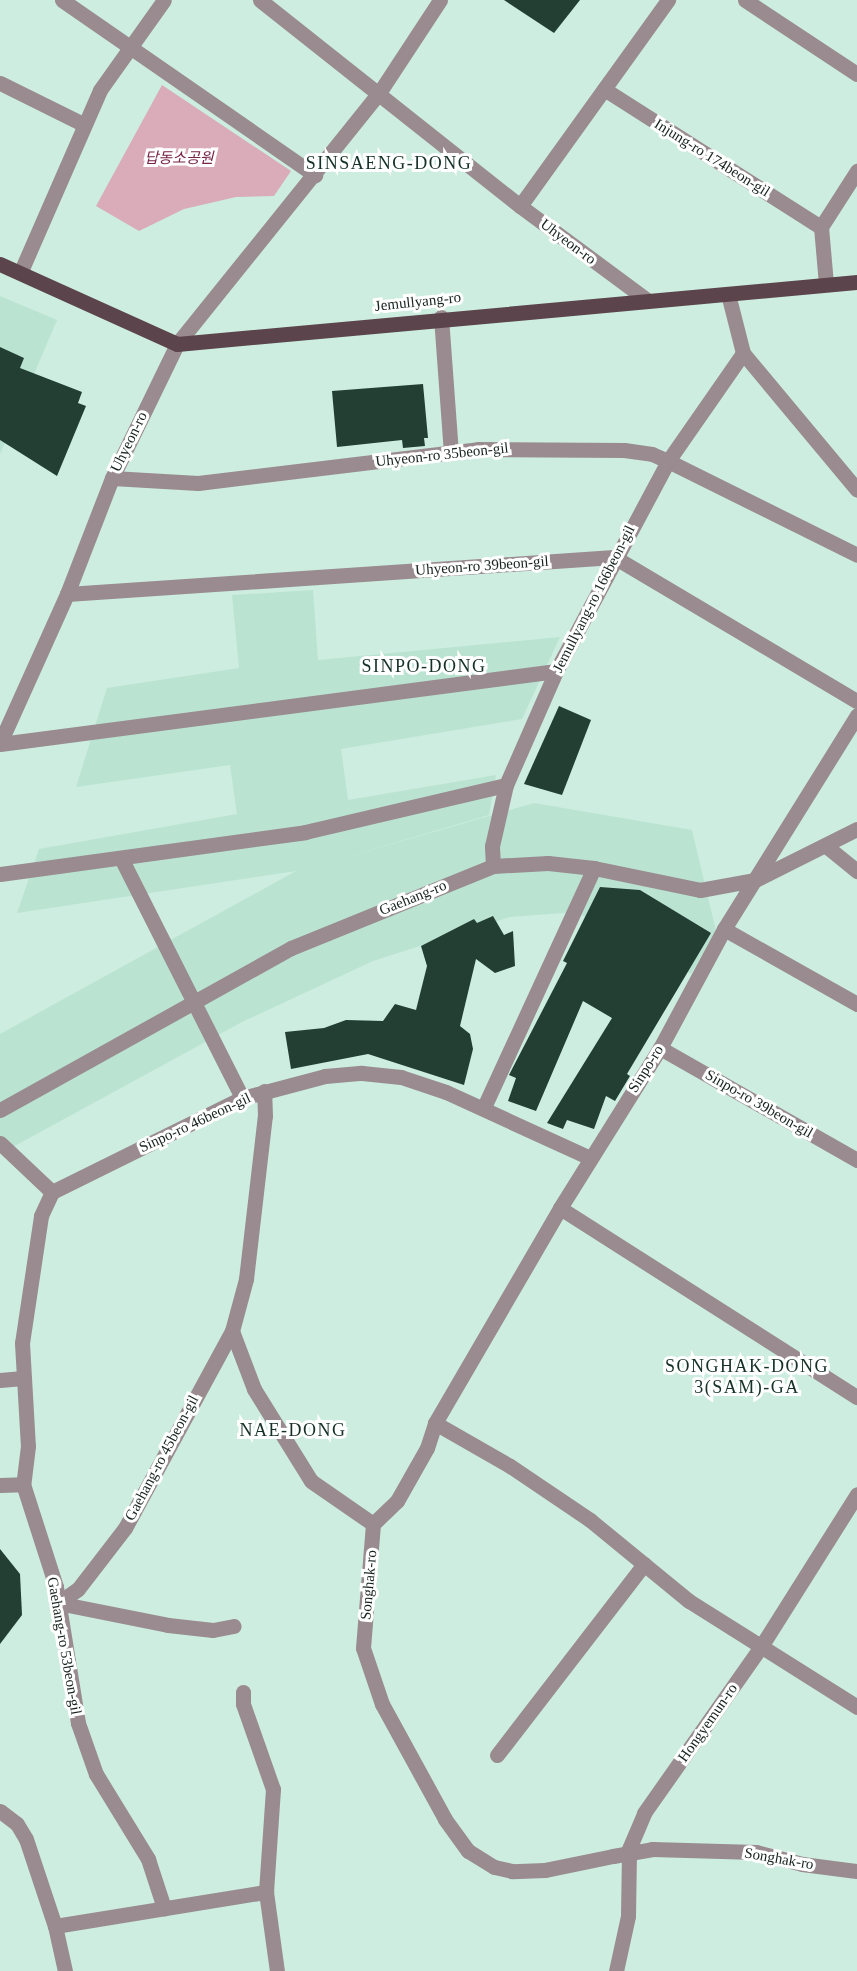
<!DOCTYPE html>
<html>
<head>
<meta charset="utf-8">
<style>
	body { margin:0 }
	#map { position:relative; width:857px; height:1971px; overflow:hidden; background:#cceddf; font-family:"Times New Roman","Noto Sans KR",serif }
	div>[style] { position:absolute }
	.built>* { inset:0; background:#bbe3d2 }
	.green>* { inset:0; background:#daabb9 }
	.building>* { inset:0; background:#233f34 }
	.minor>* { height:15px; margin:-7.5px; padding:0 7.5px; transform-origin:7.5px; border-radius:7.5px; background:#998b8f }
	.major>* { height:15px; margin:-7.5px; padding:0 7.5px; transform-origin:7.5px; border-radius:7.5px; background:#5b444b }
	.minor-bridge>* { height:15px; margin:-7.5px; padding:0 7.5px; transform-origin:7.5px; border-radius:7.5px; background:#998b8f }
	span { translate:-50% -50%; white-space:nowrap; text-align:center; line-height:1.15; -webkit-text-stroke:6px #fff; paint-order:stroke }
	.street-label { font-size:15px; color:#16221d }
	.park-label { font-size:15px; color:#782246; font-style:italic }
	.quarter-label { font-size:18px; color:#153127; letter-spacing:1.5px }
</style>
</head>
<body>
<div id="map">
	<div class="built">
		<i style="clip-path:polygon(0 296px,57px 320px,0 454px)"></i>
		<i style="clip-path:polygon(313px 590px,318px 660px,560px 637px,522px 719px,341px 749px,348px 800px,496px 775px,489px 815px,329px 862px,534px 803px,692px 830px,716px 931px,691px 974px,576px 912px,510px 917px,373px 961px,242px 1022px,0 1154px,0 1034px,296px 871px,17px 913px,39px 849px,237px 814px,230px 765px,76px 787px,107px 688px,239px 668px,232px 595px)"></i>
	</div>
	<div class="green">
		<i style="clip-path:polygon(162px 85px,291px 171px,274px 196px,236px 197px,184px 209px,139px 231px,96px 206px)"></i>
	</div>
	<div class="building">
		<i style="clip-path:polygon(504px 0,580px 0,554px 33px)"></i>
		<i style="clip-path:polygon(0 347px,24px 358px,20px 368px,82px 392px,78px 403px,86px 406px,57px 476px,0 440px)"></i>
		<i style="clip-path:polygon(423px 384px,428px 438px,424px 438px,425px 446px,403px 448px,402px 440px,337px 447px,332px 391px)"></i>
		<i style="clip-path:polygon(559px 706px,591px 720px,562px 795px,524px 784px)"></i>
		<i style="clip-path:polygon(600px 887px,640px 890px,711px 933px,627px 1074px,630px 1076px,615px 1101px,606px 1096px,594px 1129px,567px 1120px,563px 1129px,547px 1123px,612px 1018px,583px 1001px,536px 1111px,508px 1101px,516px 1078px,509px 1075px,567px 963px,563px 961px)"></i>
		<i style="clip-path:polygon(493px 916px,504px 935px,513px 931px,515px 966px,495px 973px,476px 959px,460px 1026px,470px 1034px,473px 1049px,464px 1085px,368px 1054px,291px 1069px,285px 1032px,324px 1028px,346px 1020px,383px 1021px,395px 1004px,416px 1010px,427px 966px,421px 946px,474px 919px,477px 923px)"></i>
		<i style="clip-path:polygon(0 1549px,20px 1574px,22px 1615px,0 1644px)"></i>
	</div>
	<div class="minor">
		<i style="left:62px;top:0;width:308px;rotate:34.7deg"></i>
		<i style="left:260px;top:0;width:332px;rotate:38.4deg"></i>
		<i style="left:520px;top:206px;width:158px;rotate:36.5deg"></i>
		<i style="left:745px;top:0;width:134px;rotate:33.5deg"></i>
		<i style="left:0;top:83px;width:93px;rotate:26.3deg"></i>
		<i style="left:604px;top:89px;width:257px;rotate:32.5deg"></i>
		<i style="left:520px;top:206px;width:254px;rotate:-54.3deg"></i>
		<i style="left:21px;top:271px;width:197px;rotate:-66.4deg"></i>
		<i style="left:100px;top:90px;width:110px;rotate:-54.6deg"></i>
		<i style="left:826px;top:284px;width:57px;rotate:-95deg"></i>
		<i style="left:821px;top:227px;width:67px;rotate:-57.3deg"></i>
		<i style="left:728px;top:294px;width:61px;rotate:75.7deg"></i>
		<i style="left:743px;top:353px;width:178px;rotate:50.2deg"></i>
		<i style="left:441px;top:317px;width:135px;rotate:85.8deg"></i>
		<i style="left:112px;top:478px;width:86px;rotate:3.3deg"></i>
		<i style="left:198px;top:483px;width:282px;rotate:-6.9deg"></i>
		<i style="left:478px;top:449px;width:146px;rotate:0.4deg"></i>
		<i style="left:624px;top:450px;width:28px;rotate:8deg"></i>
		<i style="left:652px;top:454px;width:17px;rotate:24deg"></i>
		<i style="left:668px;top:461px;width:211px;rotate:26.4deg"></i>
		<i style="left:67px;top:594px;width:548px;rotate:-3.87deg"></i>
		<i style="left:614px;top:557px;width:282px;rotate:30.7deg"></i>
		<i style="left:0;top:743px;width:163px;rotate:-65.8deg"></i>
		<i style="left:67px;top:594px;width:124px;rotate:-68.8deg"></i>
		<i style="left:112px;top:478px;width:149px;rotate:-64.1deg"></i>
		<i style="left:177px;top:344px;width:322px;rotate:-51.2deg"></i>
		<i style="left:379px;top:93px;width:111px;rotate:-56.7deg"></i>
		<i style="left:0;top:744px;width:561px;rotate:-7.48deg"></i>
		<i style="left:826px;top:846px;width:40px;rotate:39deg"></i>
		<i style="left:121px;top:858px;width:269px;rotate:63.2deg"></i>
		<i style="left:493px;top:866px;width:20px;rotate:-93deg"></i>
		<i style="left:492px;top:846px;width:63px;rotate:-77.1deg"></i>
		<i style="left:506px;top:785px;width:124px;rotate:-66.3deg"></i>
		<i style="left:556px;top:671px;width:238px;rotate:-61.9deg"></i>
		<i style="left:668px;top:461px;width:131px;rotate:-55.2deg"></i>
		<i style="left:0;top:874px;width:308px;rotate:-7.8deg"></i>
		<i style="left:305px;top:832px;width:206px;rotate:-13.2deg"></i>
		<i style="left:724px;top:929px;width:153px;rotate:29.4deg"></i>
		<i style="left:660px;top:1048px;width:227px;rotate:29.6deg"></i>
		<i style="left:484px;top:1107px;width:263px;rotate:-65.3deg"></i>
		<i style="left:0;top:1110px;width:333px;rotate:-29.1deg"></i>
		<i style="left:291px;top:948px;width:218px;rotate:-22.1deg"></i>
		<i style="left:493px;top:866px;width:55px;rotate:-3.1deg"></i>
		<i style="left:548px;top:863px;width:46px;rotate:6.2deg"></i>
		<i style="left:594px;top:868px;width:108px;rotate:11.7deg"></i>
		<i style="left:700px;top:890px;width:56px;rotate:-10.3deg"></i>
		<i style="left:755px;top:880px;width:114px;rotate:-26.6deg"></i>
		<i style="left:0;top:1143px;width:71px;rotate:43.3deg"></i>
		<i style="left:52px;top:1192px;width:26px;rotate:115deg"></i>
		<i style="left:41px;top:1216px;width:128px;rotate:98.5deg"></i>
		<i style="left:22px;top:1343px;width:103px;rotate:86.7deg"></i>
		<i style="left:28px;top:1446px;width:38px;rotate:97deg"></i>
		<i style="left:23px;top:1484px;width:108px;rotate:72.2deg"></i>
		<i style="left:56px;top:1587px;width:138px;rotate:80.8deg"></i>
		<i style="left:78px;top:1723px;width:54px;rotate:70.6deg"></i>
		<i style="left:96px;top:1774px;width:100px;rotate:58.5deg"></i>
		<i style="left:148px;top:1859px;width:52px;rotate:71.9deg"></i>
		<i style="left:52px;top:1192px;width:212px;rotate:-26.3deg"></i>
		<i style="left:242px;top:1098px;width:86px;rotate:-14.8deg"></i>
		<i style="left:325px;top:1076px;width:37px;rotate:-5deg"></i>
		<i style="left:362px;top:1073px;width:39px;rotate:6deg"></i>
		<i style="left:401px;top:1077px;width:47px;rotate:18.4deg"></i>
		<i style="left:446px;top:1092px;width:158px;rotate:24.6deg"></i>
		<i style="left:560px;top:1208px;width:352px;rotate:32.5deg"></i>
		<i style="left:232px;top:1331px;width:62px;rotate:69.2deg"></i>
		<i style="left:254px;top:1389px;width:108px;rotate:58.2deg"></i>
		<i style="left:311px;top:1481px;width:75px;rotate:34.7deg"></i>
		<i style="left:0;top:1380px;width:23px;rotate:-5deg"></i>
		<i style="left:435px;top:1423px;width:86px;rotate:29.8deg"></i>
		<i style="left:510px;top:1466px;width:97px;rotate:34deg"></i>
		<i style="left:590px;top:1520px;width:128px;rotate:39.3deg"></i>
		<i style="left:689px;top:1601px;width:199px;rotate:32.2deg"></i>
		<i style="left:0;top:1485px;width:23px;rotate:-2deg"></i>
		<i style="left:58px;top:1603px;width:24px;rotate:-35deg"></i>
		<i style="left:78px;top:1589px;width:77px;rotate:-52.4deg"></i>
		<i style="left:125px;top:1528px;width:224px;rotate:-61.5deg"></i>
		<i style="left:232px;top:1331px;width:54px;rotate:-74.9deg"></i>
		<i style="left:246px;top:1279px;width:164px;rotate:-83.4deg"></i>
		<i style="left:265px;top:1116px;width:25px;rotate:-92deg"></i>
		<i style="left:58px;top:1603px;width:112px;rotate:11.3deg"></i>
		<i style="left:168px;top:1625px;width:45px;rotate:6.3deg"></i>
		<i style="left:213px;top:1630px;width:21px;rotate:-11deg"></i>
		<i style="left:243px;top:1692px;width:12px;rotate:90deg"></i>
		<i style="left:243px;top:1704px;width:90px;rotate:70.6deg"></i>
		<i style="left:273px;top:1789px;width:103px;rotate:93.9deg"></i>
		<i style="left:266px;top:1892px;width:80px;rotate:82.1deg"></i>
		<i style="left:497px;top:1755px;width:241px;rotate:-52.4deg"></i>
		<i style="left:0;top:1811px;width:21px;rotate:37deg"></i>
		<i style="left:17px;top:1824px;width:17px;rotate:59deg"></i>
		<i style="left:26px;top:1839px;width:92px;rotate:71.6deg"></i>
		<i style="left:55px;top:1926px;width:46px;rotate:77.5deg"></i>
		<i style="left:652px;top:1849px;width:104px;rotate:1.7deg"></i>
		<i style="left:756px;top:1852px;width:48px;rotate:14.6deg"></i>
		<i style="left:802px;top:1864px;width:55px;rotate:7.3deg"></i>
		<i style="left:613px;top:1856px;width:69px;rotate:168.4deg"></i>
		<i style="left:545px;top:1870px;width:33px;rotate:178deg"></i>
		<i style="left:512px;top:1871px;width:18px;rotate:-167deg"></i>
		<i style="left:494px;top:1867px;width:31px;rotate:-148deg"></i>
		<i style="left:468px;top:1851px;width:39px;rotate:-126deg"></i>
		<i style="left:445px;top:1819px;width:131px;rotate:-118.7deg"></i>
		<i style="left:382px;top:1704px;width:59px;rotate:-108.7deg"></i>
		<i style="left:363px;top:1648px;width:124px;rotate:-85.4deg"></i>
		<i style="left:373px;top:1524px;width:33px;rotate:-44deg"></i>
		<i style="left:397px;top:1501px;width:61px;rotate:-60.5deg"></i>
		<i style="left:427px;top:1448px;width:26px;rotate:-72deg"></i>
		<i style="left:435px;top:1423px;width:249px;rotate:-59.8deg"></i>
		<i style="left:560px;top:1208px;width:189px;rotate:-58deg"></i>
		<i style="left:660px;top:1048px;width:135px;rotate:-61.7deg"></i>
		<i style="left:724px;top:929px;width:252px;rotate:-58.1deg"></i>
		<i style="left:55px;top:1926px;width:214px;rotate:-9.2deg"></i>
		<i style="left:616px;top:1971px;width:56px;rotate:-77.7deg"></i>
		<i style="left:628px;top:1916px;width:67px;rotate:-89.1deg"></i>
		<i style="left:629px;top:1849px;width:39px;rotate:-67deg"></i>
		<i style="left:644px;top:1813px;width:205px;rotate:-54.9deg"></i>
		<i style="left:762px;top:1645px;width:178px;rotate:-57.8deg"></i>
	</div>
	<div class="major">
		<i style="left:0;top:264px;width:194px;rotate:24.3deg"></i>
		<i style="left:177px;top:344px;width:683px;rotate:-5.21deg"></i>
	</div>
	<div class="minor-bridge">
		<i style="left:613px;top:1856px;width:40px;rotate:-10deg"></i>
	</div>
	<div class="street-label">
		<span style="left:712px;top:158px;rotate:32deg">Injung-ro 174beon-gil</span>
		<span style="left:568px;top:242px;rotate:37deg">Uhyeon-ro</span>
		<span style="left:418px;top:302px;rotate:-6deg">Jemullyang-ro</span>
		<span style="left:129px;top:442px;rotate:-64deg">Uhyeon-ro</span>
		<span style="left:442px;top:455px;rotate:-6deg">Uhyeon-ro 35beon-gil</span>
		<span style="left:482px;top:566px;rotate:-4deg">Uhyeon-ro 39beon-gil</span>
		<span style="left:594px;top:599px;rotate:-63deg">Jemullyang-ro 166beon-gil</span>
		<span style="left:413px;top:898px;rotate:-22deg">Gaehang-ro</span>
		<span style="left:646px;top:1069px;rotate:-58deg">Sinpo-ro</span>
		<span style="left:759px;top:1104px;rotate:30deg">Sinpo-ro 39beon-gil</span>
		<span style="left:195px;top:1123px;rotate:-25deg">Sinpo-ro 46beon-gil</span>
		<span style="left:162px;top:1458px;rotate:-62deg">Gaehang-ro 45beon-gil</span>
		<span style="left:369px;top:1585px;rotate:-85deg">Songhak-ro</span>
		<span style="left:64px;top:1646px;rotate:80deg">Gaehang-ro 53beon-gil</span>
		<span style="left:708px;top:1723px;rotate:-55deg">Hongyemun-ro</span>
		<span style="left:779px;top:1859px;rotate:10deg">Songhak-ro</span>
	</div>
	<div class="park-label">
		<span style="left:179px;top:159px">답동소공원</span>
	</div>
	<div class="quarter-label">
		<span style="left:389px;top:163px">SINSAENG-DONG</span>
		<span style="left:424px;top:666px">SINPO-DONG</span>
		<span style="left:747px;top:1377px">SONGHAK-DONG<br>3(SAM)-GA</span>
		<span style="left:293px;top:1430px">NAE-DONG</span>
	</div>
</div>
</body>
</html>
